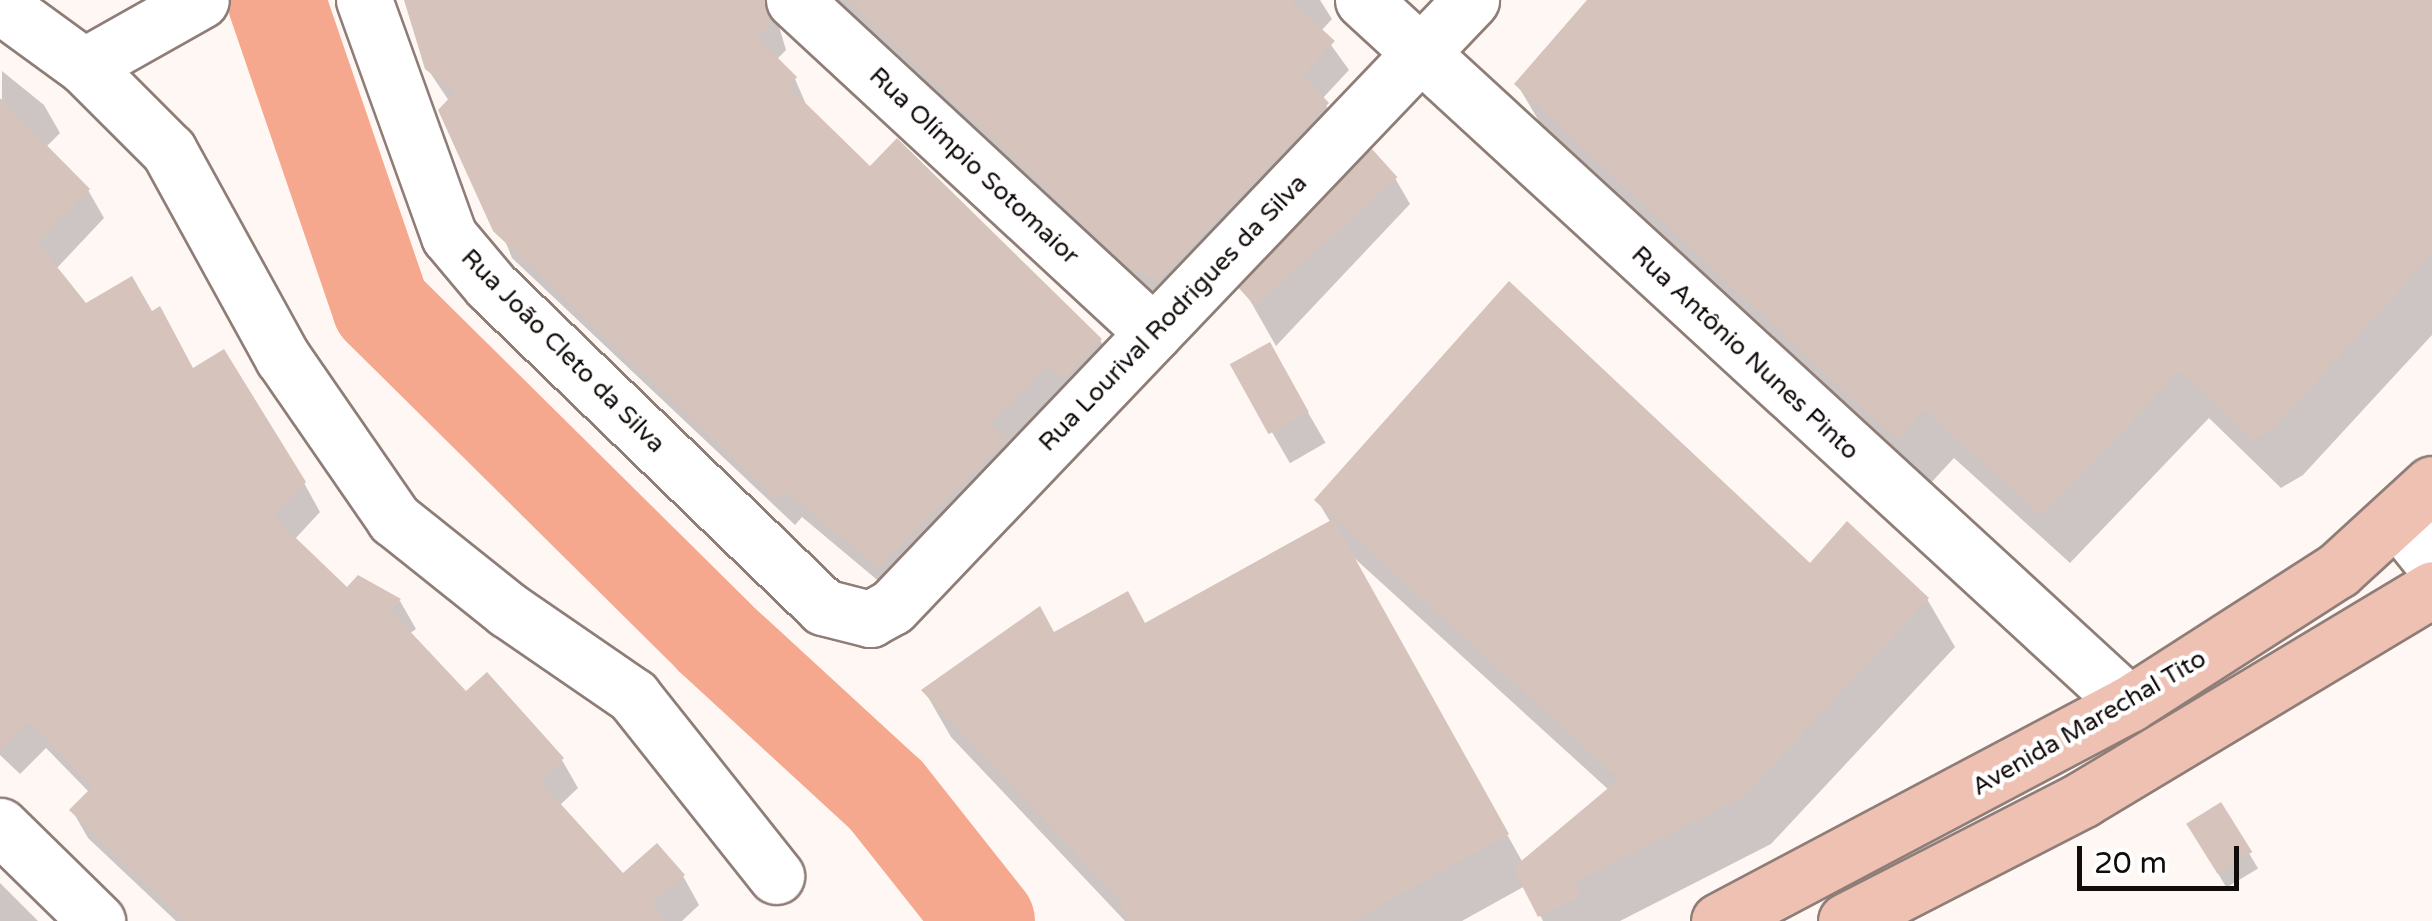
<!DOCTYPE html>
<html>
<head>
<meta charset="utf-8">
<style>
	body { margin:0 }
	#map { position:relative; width:2432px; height:921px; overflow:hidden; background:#fff7f4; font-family:"Varela Round",sans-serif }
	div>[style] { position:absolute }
	.shadow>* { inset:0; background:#0003; transform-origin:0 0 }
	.river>* { height:98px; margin:-49px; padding:0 49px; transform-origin:49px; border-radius:49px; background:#f6a88f }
	.building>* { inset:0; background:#d6c3bc; transform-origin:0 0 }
	.roads { filter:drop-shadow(2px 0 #8f7d77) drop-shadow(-2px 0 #8f7d77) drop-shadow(0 2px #8f7d77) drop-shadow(0 -2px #8f7d77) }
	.minor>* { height:55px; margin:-27.5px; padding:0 27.5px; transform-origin:27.5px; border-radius:27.5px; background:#fff }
	.major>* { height:55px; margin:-27.5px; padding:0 27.5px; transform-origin:27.5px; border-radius:27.5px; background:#eec1b3 }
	span { translate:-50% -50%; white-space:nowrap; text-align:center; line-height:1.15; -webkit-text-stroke:9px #fff; paint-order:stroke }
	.street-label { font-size:25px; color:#110b09 }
	.scale { position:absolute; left:2077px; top:846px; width:162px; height:45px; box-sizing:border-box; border:5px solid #110b09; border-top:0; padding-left:12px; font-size:30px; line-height:35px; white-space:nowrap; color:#110b09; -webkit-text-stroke:8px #fff; paint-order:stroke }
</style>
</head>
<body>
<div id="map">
	<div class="shadow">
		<i style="clip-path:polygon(407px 0,796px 0,778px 23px,786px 50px,776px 60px,795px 79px,808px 109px,870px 170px,1100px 340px,1116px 368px,894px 594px,802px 517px,795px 525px,512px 258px,449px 101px,427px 68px)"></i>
		<i style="clip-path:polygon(838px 0,1320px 0,1332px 19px,1321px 31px,1349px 70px,1322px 99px,1343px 132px,1174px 307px,1147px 294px)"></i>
		<i style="clip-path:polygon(1595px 0,2432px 0,2432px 335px,2303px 475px,2281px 488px,2209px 418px,2070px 563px,1954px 458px,1927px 487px,1546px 133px,1517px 84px)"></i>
		<i style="clip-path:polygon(2px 71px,44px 105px,60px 133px,46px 147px,88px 190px,104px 218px,56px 269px,86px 306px,151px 314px,193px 370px,304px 483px,320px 512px,294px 540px,347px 591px,358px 578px,400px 601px,416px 629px,409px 634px,465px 694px,562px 760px,578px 788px,559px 806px,623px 877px,683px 876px,699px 905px,682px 921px,176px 921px,88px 838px,72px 810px,89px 792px,46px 748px,20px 774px,0 755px)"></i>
		<i style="clip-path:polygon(1395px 178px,1410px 204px,1276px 346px,1243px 288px)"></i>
		<i style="left:1269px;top:345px;width:113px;height:41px;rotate:60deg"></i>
		<i style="clip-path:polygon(evenodd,1317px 500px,1810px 566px,1927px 599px,1955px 647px,1771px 844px,1620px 921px,1543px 921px,1525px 886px,1462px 921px,1125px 921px,951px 737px,924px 690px,1054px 635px,1145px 626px,1331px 523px,1317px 500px,1351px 555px,1610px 791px,1523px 863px,1351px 555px)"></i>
		<i style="left:2220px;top:805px;width:74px;height:37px;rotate:59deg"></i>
		<i style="clip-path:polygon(0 883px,38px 921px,0 921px)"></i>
	</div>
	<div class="river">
		<i style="left:276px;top:0;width:324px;rotate:71.1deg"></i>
		<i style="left:381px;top:307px;width:469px;rotate:44.7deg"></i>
		<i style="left:714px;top:637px;width:234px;rotate:42.6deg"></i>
		<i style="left:886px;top:795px;width:161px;rotate:51.6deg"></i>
	</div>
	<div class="building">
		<i style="clip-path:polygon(404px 0,764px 0,772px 22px,757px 37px,797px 77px,789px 87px,870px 166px,897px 138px,1102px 339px,1063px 380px,1048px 366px,991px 424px,1007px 440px,878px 568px,785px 491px,778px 500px,493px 231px,438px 110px,455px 92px,425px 69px)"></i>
		<i style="clip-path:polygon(848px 0,1290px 0,1335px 41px,1303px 75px,1329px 103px,1158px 281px,1128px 267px)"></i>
		<i style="clip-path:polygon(1587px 0,2432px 0,2432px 254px,2275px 427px,2252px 440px,2180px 371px,2041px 516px,1925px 410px,1897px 440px,1514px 84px)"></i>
		<i style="clip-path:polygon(0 98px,90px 189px,38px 243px,86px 303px,132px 276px,152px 311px,160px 306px,193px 368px,224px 349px,306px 482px,274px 517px,347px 587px,358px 575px,401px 599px,390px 610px,466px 691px,487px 672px,564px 758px,540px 781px,623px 873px,657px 843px,685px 875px,651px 904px,666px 921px,185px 921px,69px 810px,92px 787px,29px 722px,0 751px)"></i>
		<i style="left:1372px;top:149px;width:38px;height:192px;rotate:48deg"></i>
		<i style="clip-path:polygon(1509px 281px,1810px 563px,1847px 521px,1929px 598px,1744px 796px,1575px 882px,1582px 895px,1538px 917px,1513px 868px,1619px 779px,1314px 500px)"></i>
		<i style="left:1270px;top:342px;width:80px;height:46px;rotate:61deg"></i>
		<i style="clip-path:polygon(1333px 519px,1509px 834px,1352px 921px,1127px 921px,1118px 898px,921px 690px,1040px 606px,1054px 632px,1128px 591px,1145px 623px)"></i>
		<i style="left:2221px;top:802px;width:59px;height:41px;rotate:58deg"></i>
	</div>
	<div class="roads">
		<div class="minor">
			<i style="left:364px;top:0;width:251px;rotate:70.2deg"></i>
			<i style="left:449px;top:236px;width:65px;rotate:50deg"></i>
			<i style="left:491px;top:286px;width:462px;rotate:44deg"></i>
			<i style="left:823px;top:607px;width:49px;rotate:14.3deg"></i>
			<i style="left:870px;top:619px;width:25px;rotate:-29deg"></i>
			<i style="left:892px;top:607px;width:839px;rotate:-46.35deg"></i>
			<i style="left:794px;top:0;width:490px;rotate:42.8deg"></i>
			<i style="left:1363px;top:0;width:1040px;rotate:42.58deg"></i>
			<i style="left:0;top:5px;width:104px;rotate:36deg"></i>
			<i style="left:84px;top:66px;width:120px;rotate:45deg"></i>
			<i style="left:169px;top:151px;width:236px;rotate:61.2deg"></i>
			<i style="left:283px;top:358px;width:196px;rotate:55.4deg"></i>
			<i style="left:394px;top:519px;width:146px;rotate:38.6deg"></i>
			<i style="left:508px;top:610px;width:152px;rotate:34.5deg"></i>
			<i style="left:633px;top:696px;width:230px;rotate:51.5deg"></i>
			<i style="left:84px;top:66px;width:134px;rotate:-29.4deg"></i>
			<i style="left:2399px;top:520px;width:53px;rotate:51.2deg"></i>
			<i style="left:0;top:826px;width:136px;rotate:44.4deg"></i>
		</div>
		<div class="major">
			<i style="left:1719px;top:921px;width:464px;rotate:-27.9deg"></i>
			<i style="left:2129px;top:704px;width:248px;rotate:-32.7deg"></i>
			<i style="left:2338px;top:570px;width:127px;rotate:-42.5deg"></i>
			<i style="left:1846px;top:921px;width:267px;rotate:-27.2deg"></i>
			<i style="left:2083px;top:799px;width:407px;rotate:-31deg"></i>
		</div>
	</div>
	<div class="street-label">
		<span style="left:974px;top:166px;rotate:43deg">Rua Olímpio Sotomaior</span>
		<span style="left:1173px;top:313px;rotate:-46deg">Rua Lourival Rodrigues da Silva</span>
		<span style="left:563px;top:351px;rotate:45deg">Rua João Cleto da Silva</span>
		<span style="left:1745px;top:353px;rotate:43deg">Rua Antônio Nunes Pinto</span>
		<span style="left:2089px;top:723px;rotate:-30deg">Avenida Marechal Tito</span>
	</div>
	<div class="scale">20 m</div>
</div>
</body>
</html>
